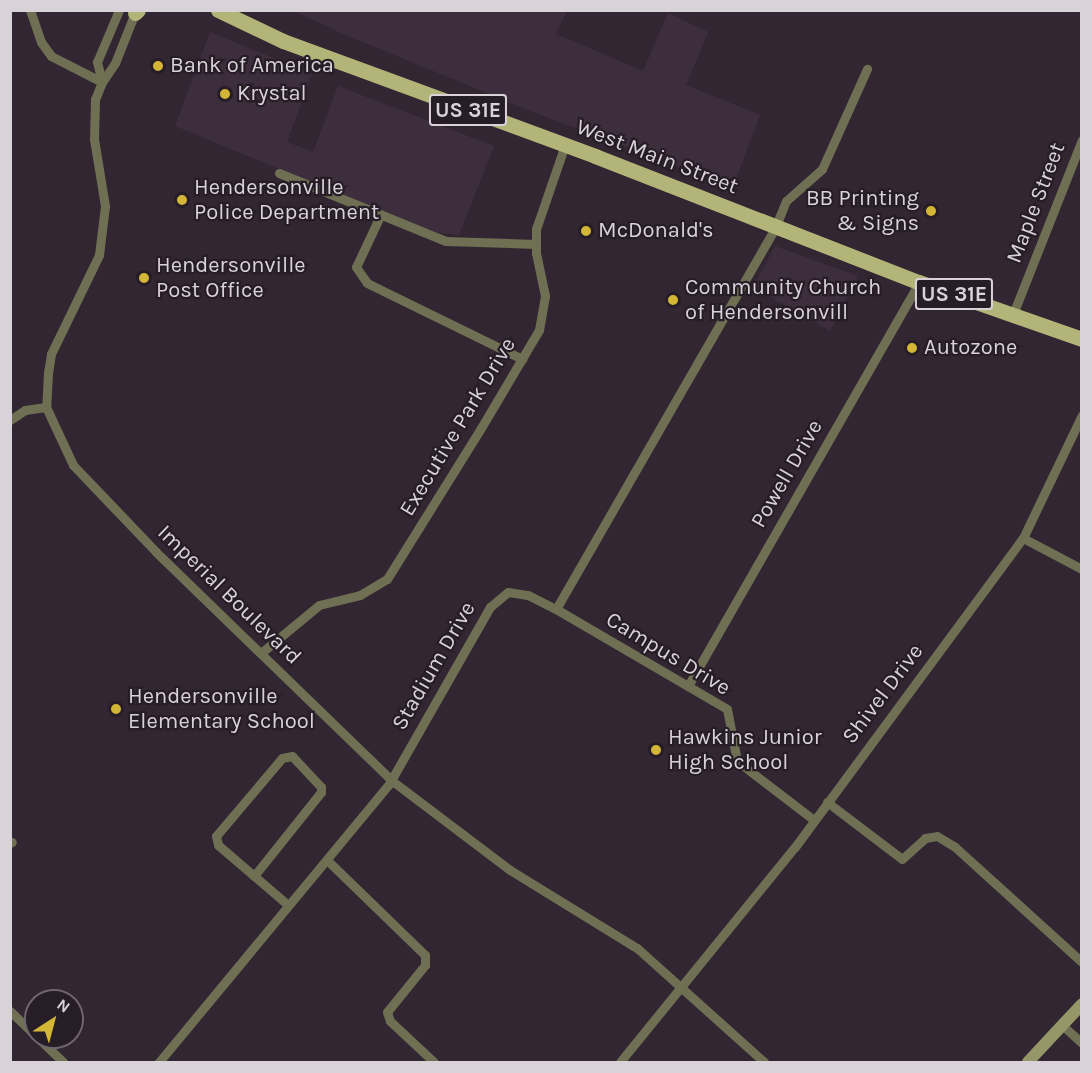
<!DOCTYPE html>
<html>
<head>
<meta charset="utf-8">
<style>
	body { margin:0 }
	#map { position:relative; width:1092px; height:1073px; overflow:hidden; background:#312631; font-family:Karla,sans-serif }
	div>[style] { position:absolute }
	.built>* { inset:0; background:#3d2e3d }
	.street>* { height:9px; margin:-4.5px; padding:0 4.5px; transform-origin:4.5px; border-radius:4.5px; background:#6f7053 }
	.secondary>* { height:12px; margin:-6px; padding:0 6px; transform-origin:6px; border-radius:6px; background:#959768 }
	.primary>* { height:15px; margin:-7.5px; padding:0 7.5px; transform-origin:7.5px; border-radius:7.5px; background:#b3b578 }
	.dots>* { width:16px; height:16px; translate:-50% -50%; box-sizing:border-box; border:3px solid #271d27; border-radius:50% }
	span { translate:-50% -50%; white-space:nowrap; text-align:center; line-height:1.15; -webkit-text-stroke:4.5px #271d27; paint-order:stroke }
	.shield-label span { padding:2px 4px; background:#271d27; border:2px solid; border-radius:4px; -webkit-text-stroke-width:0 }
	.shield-label { font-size:21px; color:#d9d2d9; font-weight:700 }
	.poi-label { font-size:22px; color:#d9d2d9 }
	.left { translate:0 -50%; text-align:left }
	.right { translate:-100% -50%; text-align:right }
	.street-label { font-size:22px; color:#d9d2d9 }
	.frame { position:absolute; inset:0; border:12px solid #d9d2d9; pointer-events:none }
	.north { position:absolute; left:24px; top:989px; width:60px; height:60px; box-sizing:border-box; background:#271d27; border:2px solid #6e656e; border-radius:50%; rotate:36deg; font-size:16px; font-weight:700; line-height:24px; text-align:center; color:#d9d2d9 }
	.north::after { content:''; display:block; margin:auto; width:21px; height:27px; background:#d3b635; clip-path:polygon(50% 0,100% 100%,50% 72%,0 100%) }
</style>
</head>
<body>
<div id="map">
	<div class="built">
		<i style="clip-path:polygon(294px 11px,567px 11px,556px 34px,643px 71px,668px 13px,708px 32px,686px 85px,760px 115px,733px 187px,525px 109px,341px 33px)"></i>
		<i style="clip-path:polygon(210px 32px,312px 74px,287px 142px,313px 152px,338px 86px,494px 146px,459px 235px,439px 233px,391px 215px,175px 126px)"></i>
		<i style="clip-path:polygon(775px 246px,858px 276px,830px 331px,753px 287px)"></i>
	</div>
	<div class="street">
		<i style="left:30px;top:10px;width:34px;rotate:71deg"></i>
		<i style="left:41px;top:42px;width:17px;rotate:54deg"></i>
		<i style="left:51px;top:56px;width:57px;rotate:27deg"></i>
		<i style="left:136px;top:10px;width:57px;rotate:111.6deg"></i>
		<i style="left:115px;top:63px;width:23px;rotate:124deg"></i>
		<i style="left:102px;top:82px;width:18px;rotate:112deg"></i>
		<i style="left:95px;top:99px;width:40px;rotate:91.4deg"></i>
		<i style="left:94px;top:139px;width:68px;rotate:80.7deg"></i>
		<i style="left:105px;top:206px;width:49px;rotate:97deg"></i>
		<i style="left:99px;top:255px;width:110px;rotate:115.9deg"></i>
		<i style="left:51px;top:354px;width:19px;rotate:99deg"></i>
		<i style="left:48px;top:373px;width:34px;rotate:93deg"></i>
		<i style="left:46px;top:407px;width:64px;rotate:65deg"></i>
		<i style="left:73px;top:465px;width:120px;rotate:46.3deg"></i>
		<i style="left:156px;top:552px;width:327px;rotate:44.1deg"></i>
		<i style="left:391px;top:780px;width:149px;rotate:37.1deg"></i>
		<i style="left:510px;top:870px;width:149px;rotate:31.6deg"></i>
		<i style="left:637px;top:948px;width:171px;rotate:41.9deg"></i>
		<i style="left:102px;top:82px;width:21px;rotate:-104deg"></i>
		<i style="left:97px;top:62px;width:56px;rotate:-67.1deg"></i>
		<i style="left:279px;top:173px;width:180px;rotate:22.2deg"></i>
		<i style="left:446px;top:241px;width:90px;rotate:1.9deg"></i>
		<i style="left:380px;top:216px;width:56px;rotate:115.2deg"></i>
		<i style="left:356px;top:267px;width:19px;rotate:55deg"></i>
		<i style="left:367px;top:283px;width:173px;rotate:26.1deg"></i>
		<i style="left:1013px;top:314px;width:187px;rotate:-68.4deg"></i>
		<i style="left:10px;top:420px;width:18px;rotate:-34deg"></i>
		<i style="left:25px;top:410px;width:21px;rotate:-8deg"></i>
		<i style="left:1023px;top:538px;width:67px;rotate:27.7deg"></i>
		<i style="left:556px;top:609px;width:439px;rotate:-60.1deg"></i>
		<i style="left:775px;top:228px;width:29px;rotate:-68deg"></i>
		<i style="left:786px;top:201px;width:48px;rotate:-41.6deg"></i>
		<i style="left:822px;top:169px;width:110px;rotate:-65.8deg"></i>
		<i style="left:261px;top:653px;width:75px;rotate:-39.6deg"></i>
		<i style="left:319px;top:605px;width:42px;rotate:-13.7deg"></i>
		<i style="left:360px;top:595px;width:31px;rotate:-31deg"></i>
		<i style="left:387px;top:579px;width:178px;rotate:-58.1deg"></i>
		<i style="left:481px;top:428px;width:114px;rotate:-59.4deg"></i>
		<i style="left:539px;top:330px;width:35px;rotate:-80deg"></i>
		<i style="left:545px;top:296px;width:44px;rotate:-101.8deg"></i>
		<i style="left:536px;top:253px;width:24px;rotate:-90deg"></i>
		<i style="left:536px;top:229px;width:89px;rotate:-71deg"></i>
		<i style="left:688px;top:686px;width:465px;rotate:-60.2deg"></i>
		<i style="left:827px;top:802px;width:94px;rotate:37.2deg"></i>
		<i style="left:902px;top:859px;width:31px;rotate:-42deg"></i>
		<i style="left:925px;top:838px;width:12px;rotate:-9deg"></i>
		<i style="left:937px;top:836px;width:21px;rotate:31deg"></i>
		<i style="left:955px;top:847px;width:171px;rotate:42.2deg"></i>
		<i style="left:10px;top:843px;width:2px;rotate:-27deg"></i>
		<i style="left:327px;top:860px;width:136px;rotate:44.1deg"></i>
		<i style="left:425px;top:955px;width:10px;rotate:90deg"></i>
		<i style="left:425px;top:965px;width:60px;rotate:129deg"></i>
		<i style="left:387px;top:1012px;width:9px;rotate:72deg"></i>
		<i style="left:390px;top:1021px;width:60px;rotate:43deg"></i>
		<i style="left:254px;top:876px;width:107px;rotate:-51.4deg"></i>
		<i style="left:321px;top:792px;width:5px;rotate:-90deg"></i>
		<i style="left:321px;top:787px;width:42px;rotate:-133.1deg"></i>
		<i style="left:292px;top:756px;width:10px;rotate:169deg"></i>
		<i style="left:282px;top:758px;width:102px;rotate:130.2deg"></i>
		<i style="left:216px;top:836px;width:9px;rotate:77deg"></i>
		<i style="left:218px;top:845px;width:92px;rotate:40.6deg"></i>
		<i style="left:10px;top:1011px;width:74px;rotate:43.9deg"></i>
		<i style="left:1062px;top:1025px;width:27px;rotate:42deg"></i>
		<i style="left:159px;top:1062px;width:361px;rotate:-50.4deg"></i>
		<i style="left:389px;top:784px;width:204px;rotate:-60.3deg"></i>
		<i style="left:490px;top:607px;width:23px;rotate:-40deg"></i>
		<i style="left:508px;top:592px;width:20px;rotate:9deg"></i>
		<i style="left:528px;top:595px;width:31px;rotate:27deg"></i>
		<i style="left:556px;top:609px;width:198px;rotate:30.3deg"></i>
		<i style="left:727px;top:709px;width:53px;rotate:79.1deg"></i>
		<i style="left:737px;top:761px;width:97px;rotate:37.5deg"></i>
		<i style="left:620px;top:1062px;width:277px;rotate:-50.9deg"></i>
		<i style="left:795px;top:847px;width:384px;rotate:-53.6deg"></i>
		<i style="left:1023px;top:538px;width:136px;rotate:-64.4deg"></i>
	</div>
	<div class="secondary">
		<i style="left:1028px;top:1062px;width:79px;rotate:-47deg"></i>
	</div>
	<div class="primary">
		<i style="left:218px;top:10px;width:72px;rotate:25.5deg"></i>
		<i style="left:283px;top:41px;width:333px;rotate:20.2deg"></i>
		<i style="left:595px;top:156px;width:348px;rotate:21.3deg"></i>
		<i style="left:919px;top:282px;width:173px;rotate:19.3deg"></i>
		<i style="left:135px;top:13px;width:4px;rotate:-45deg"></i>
	</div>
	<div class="dots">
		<i style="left:158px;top:66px;background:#d3b635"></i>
		<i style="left:225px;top:94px;background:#d3b635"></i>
		<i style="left:182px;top:200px;background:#d3b635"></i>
		<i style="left:931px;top:211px;background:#d3b635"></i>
		<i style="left:586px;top:231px;background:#d3b635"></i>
		<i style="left:144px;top:278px;background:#d3b635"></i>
		<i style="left:673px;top:300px;background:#d3b635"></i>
		<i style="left:912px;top:348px;background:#d3b635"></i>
		<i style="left:116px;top:709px;background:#d3b635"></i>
		<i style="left:656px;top:750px;background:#d3b635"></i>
	</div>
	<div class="shield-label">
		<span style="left:468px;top:110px">US 31E</span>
		<span style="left:954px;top:294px">US 31E</span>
	</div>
	<div class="poi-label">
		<span class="left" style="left:170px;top:66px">Bank of America</span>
		<span class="left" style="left:237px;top:94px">Krystal</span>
		<span class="left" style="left:194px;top:200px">Hendersonville<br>Police Department</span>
		<span class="right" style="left:919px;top:211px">BB Printing<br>&amp; Signs</span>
		<span class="left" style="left:598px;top:231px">McDonald's</span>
		<span class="left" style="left:156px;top:278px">Hendersonville<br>Post Office</span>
		<span class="left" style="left:685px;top:300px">Community Church<br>of Hendersonvill</span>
		<span class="left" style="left:924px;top:348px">Autozone</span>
		<span class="left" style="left:128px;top:709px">Hendersonville<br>Elementary School</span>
		<span class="left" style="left:668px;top:750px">Hawkins Junior<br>High School</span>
	</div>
	<div class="street-label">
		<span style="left:657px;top:157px;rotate:21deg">West Main Street</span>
		<span style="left:1036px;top:203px;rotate:-69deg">Maple Street</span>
		<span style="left:458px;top:427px;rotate:-59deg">Executive Park Drive</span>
		<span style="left:787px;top:474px;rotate:-60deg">Powell Drive</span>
		<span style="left:229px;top:595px;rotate:44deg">Imperial Boulevard</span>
		<span style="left:668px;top:654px;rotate:31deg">Campus Drive</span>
		<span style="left:434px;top:666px;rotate:-60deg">Stadium Drive</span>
		<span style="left:883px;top:694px;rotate:-53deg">Shivel Drive</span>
	</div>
	<div class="frame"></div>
	<div class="north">N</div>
</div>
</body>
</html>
